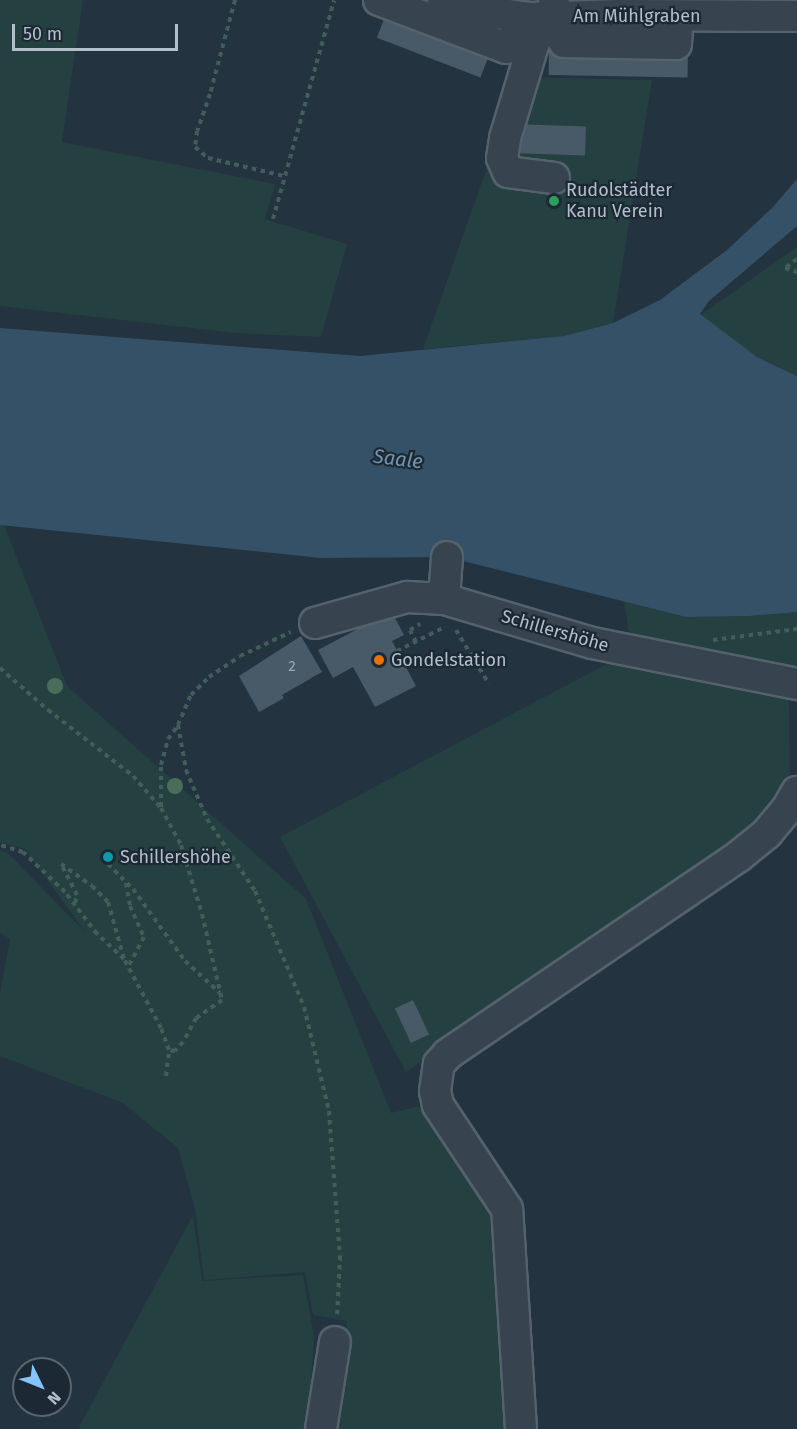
<!DOCTYPE html>
<html>
<head>
<meta charset="utf-8">
<style>
	body { margin:0 }
	#map { position:relative; width:797px; height:1429px; overflow:hidden; background:#23333f; font-family:"Fira Sans",sans-serif }
	div>[style] { position:absolute }
	.green>* { inset:0; background:#254040 }
	.water>* { inset:0; background:#355167 }
	.building>* { inset:0; background:#485a68; transform-origin:0 0 }
	.path>* { height:4px; margin-top:-2px; transform-origin:0; background:repeating-linear-gradient(90deg,#435c5c 0 4.5px,transparent 0 9px) }
	.roads { filter:drop-shadow(2px 0 #55626d) drop-shadow(-2px 0 #55626d) drop-shadow(0 2px #55626d) drop-shadow(0 -2px #55626d) }
	.minor>* { height:30px; margin:-15px; padding:0 15px; transform-origin:15px; border-radius:15px; background:#37444f }
	.trees>* { width:16px; height:16px; margin:-8px; border-radius:50%; background:#496d58 }
	.dots>* { width:16px; height:16px; translate:-50% -50%; box-sizing:border-box; border:3px solid #1c2934; border-radius:50% }
	span { translate:-50% -50%; white-space:nowrap; text-align:center; line-height:1.15; -webkit-text-stroke:4.5px #1c2934; paint-order:stroke }
	.number-label { font-size:15px; color:#98a6b2 }
	.number-label span { -webkit-text-stroke-width:0 }
	.street-label { font-size:18px; color:#b3bfca }
	.poi-label { font-size:18px; color:#b3bfca }
	.left { translate:0 -50%; text-align:left }
	.water-label { font-size:20px; color:#7194af; font-style:italic }
	.north { position:absolute; left:12px; top:1357px; width:60px; height:60px; box-sizing:border-box; background:#1c2934; border:2px solid #586570; border-radius:50%; rotate:133deg; font-size:16px; font-weight:700; line-height:24px; text-align:center; color:#b3bfca }
	.north::after { content:''; display:block; margin:auto; width:21px; height:27px; background:#84c3fe; clip-path:polygon(50% 0,100% 100%,50% 72%,0 100%) }
	.scale { position:absolute; left:12px; top:24px; width:166px; height:27px; box-sizing:border-box; border:3px solid #b3bfca; border-top:0; padding-left:8px; font-size:18px; line-height:21px; white-space:nowrap; color:#b3bfca; -webkit-text-stroke:4px #1c2934; paint-order:stroke }
</style>
</head>
<body>
<div id="map">
	<div class="green">
		<i style="clip-path:polygon(0 0,83px 0,62px 142px,275px 184px,265px 219px,347px 244px,321px 337px,235px 333px,0 306px)"></i>
		<i style="clip-path:polygon(519px 77px,652px 80px,613px 323px,564px 336px,423px 349px)"></i>
		<i style="clip-path:polygon(797px 247px,797px 376px,757px 357px,700px 315px)"></i>
		<i style="clip-path:polygon(0 525px,4px 525px,67px 686px,306px 899px,391px 1113px,448px 1099px,510px 1192px,528px 1429px,332px 1429px,347px 1321px,313px 1315px,305px 1272px,204px 1280px,195px 1209px,178px 1148px,123px 1103px,0 1056px,0 993px,10px 939px,0 933px,0 850px,9px 854px,85px 932px,25px 849px,0 842px)"></i>
		<i style="clip-path:polygon(624px 601px,686px 617px,749px 616px,797px 612px,797px 678px,631px 646px)"></i>
		<i style="clip-path:polygon(620px 657px,789px 697px,790px 788px,765px 821px,724px 854px,406px 1072px,280px 837px)"></i>
		<i style="clip-path:polygon(193px 1215px,202px 1281px,303px 1275px,314px 1336px,309px 1420px,306px 1429px,78px 1429px)"></i>
	</div>
	<div class="water">
		<i style="clip-path:polygon(797px 179px,797px 226px,709px 301px,700px 314px,757px 357px,797px 376px,797px 612px,749px 616px,686px 617px,447px 557px,321px 558px,0 525px,0 328px,360px 356px,564px 336px,613px 323px,660px 300px,727px 250px,773px 207px)"></i>
	</div>
	<div class="building">
		<i style="left:384px;top:19px;width:111px;height:20px;rotate:21deg"></i>
		<i style="left:549px;top:48px;width:139px;height:27px;rotate:1deg"></i>
		<i style="left:513px;top:124px;width:73px;height:29px;rotate:2deg"></i>
		<i style="clip-path:polygon(394px 616px,404px 635px,392px 641px,416px 686px,375px 707px,353px 667px,333px 678px,318px 650px,380px 617px)"></i>
		<i style="clip-path:polygon(301px 636px,322px 672px,282px 695px,284px 698px,259px 712px,239px 676px)"></i>
		<i style="left:413px;top:1000px;width:38px;height:20px;rotate:65deg"></i>
	</div>
	<div class="path">
		<i style="left:235px;top:0;width:97px;rotate:104.9deg"></i>
		<i style="left:210px;top:94px;width:39px;rotate:109deg"></i>
		<i style="left:197px;top:131px;width:16px;rotate:97deg"></i>
		<i style="left:195px;top:147px;width:17px;rotate:40deg"></i>
		<i style="left:208px;top:158px;width:78px;rotate:13.3deg"></i>
		<i style="left:273px;top:219px;width:227px;rotate:-74.4deg"></i>
		<i style="left:797px;top:259px;width:15px;rotate:143deg"></i>
		<i style="left:785px;top:268px;width:13px;rotate:18deg"></i>
		<i style="left:456px;top:630px;width:63px;rotate:58.6deg"></i>
		<i style="left:713px;top:640px;width:85px;rotate:-7.5deg"></i>
		<i style="left:416px;top:642px;width:13px;rotate:-117deg"></i>
		<i style="left:410px;top:630px;width:12px;rotate:-31deg"></i>
		<i style="left:397px;top:651px;width:54px;rotate:-26.6deg"></i>
		<i style="left:0;top:668px;width:64px;rotate:41.2deg"></i>
		<i style="left:48px;top:710px;width:108px;rotate:37.8deg"></i>
		<i style="left:133px;top:776px;width:43px;rotate:48.8deg"></i>
		<i style="left:161px;top:808px;width:42px;rotate:61.6deg"></i>
		<i style="left:181px;top:845px;width:72px;rotate:73.1deg"></i>
		<i style="left:202px;top:914px;width:88px;rotate:76.9deg"></i>
		<i style="left:222px;top:1000px;width:32px;rotate:145deg"></i>
		<i style="left:196px;top:1018px;width:27px;rotate:118deg"></i>
		<i style="left:183px;top:1042px;width:12px;rotate:132deg"></i>
		<i style="left:175px;top:1051px;width:6px;rotate:-171deg"></i>
		<i style="left:169px;top:1050px;width:23px;rotate:-110deg"></i>
		<i style="left:161px;top:1028px;width:78px;rotate:-118.2deg"></i>
		<i style="left:124px;top:959px;width:37px;rotate:-137deg"></i>
		<i style="left:97px;top:934px;width:53px;rotate:-127.3deg"></i>
		<i style="left:65px;top:892px;width:58px;rotate:-136.4deg"></i>
		<i style="left:23px;top:852px;width:24px;rotate:-163deg"></i>
		<i style="left:178px;top:725px;width:46px;rotate:79.9deg"></i>
		<i style="left:186px;top:770px;width:53px;rotate:66.8deg"></i>
		<i style="left:207px;top:819px;width:87px;rotate:56.3deg"></i>
		<i style="left:255px;top:891px;width:126px;rotate:67.1deg"></i>
		<i style="left:304px;top:1007px;width:107px;rotate:76.5deg"></i>
		<i style="left:329px;top:1111px;width:145px;rotate:85.7deg"></i>
		<i style="left:340px;top:1256px;width:62px;rotate:92.8deg"></i>
		<i style="left:161px;top:807px;width:42px;rotate:-90deg"></i>
		<i style="left:161px;top:765px;width:27px;rotate:-75deg"></i>
		<i style="left:168px;top:739px;width:17px;rotate:-54deg"></i>
		<i style="left:178px;top:725px;width:33px;rotate:-67deg"></i>
		<i style="left:191px;top:695px;width:25px;rotate:-45deg"></i>
		<i style="left:209px;top:677px;width:37px;rotate:-34deg"></i>
		<i style="left:240px;top:656px;width:56px;rotate:-25.2deg"></i>
		<i style="left:108px;top:864px;width:35px;rotate:45deg"></i>
		<i style="left:133px;top:889px;width:89px;rotate:54.2deg"></i>
		<i style="left:185px;top:961px;width:47px;rotate:42.4deg"></i>
		<i style="left:126px;top:883px;width:23px;rotate:80deg"></i>
		<i style="left:130px;top:906px;width:34px;rotate:66deg"></i>
		<i style="left:144px;top:937px;width:36px;rotate:118deg"></i>
		<i style="left:75px;top:903px;width:8px;rotate:-76deg"></i>
		<i style="left:77px;top:895px;width:35px;rotate:-117deg"></i>
		<i style="left:61px;top:864px;width:38px;rotate:35deg"></i>
		<i style="left:92px;top:886px;width:23px;rotate:45deg"></i>
		<i style="left:108px;top:902px;width:59px;rotate:74.3deg"></i>
		<i style="left:166px;top:1076px;width:26px;rotate:-83deg"></i>
	</div>
	<div class="roads">
		<div class="minor">
			<i style="left:379px;top:0;width:136px;rotate:20.7deg"></i>
			<i style="left:506px;top:48px;width:38px;rotate:-53deg"></i>
			<i style="left:443px;top:0;width:27px;rotate:20deg"></i>
			<i style="left:468px;top:9px;width:62px;rotate:8.4deg"></i>
			<i style="left:529px;top:18px;width:91px;rotate:-1.9deg"></i>
			<i style="left:620px;top:15px;width:177px;rotate:0.3deg"></i>
			<i style="left:564px;top:42px;width:112px;rotate:1deg"></i>
			<i style="left:676px;top:44px;width:28px;rotate:-86deg"></i>
			<i style="left:554px;top:178px;width:46px;rotate:-172.6deg"></i>
			<i style="left:508px;top:172px;width:15px;rotate:-113deg"></i>
			<i style="left:502px;top:158px;width:20px;rotate:-81deg"></i>
			<i style="left:505px;top:138px;width:100px;rotate:-73.2deg"></i>
			<i style="left:534px;top:42px;width:30px;rotate:-56deg"></i>
			<i style="left:551px;top:17px;width:14px;rotate:-78deg"></i>
			<i style="left:444px;top:599px;width:42px;rotate:-85.9deg"></i>
			<i style="left:315px;top:623px;width:96px;rotate:-15.8deg"></i>
			<i style="left:407px;top:597px;width:37px;rotate:3deg"></i>
			<i style="left:444px;top:599px;width:154px;rotate:16.6deg"></i>
			<i style="left:592px;top:643px;width:209px;rotate:11.3deg"></i>
			<i style="left:321px;top:1429px;width:88px;rotate:-80.9deg"></i>
			<i style="left:521px;top:1429px;width:220px;rotate:-93.6deg"></i>
			<i style="left:507px;top:1209px;width:125px;rotate:-123.6deg"></i>
			<i style="left:438px;top:1105px;width:14px;rotate:-102deg"></i>
			<i style="left:435px;top:1091px;width:27px;rotate:-82deg"></i>
			<i style="left:439px;top:1064px;width:13px;rotate:-48deg"></i>
			<i style="left:448px;top:1054px;width:352px;rotate:-34.2deg"></i>
			<i style="left:739px;top:856px;width:36px;rotate:-39deg"></i>
			<i style="left:767px;top:833px;width:31px;rotate:-50deg"></i>
			<i style="left:787px;top:809px;width:20px;rotate:-60deg"></i>
		</div>
	</div>
	<div class="trees">
		<i style="left:55px;top:686px"></i>
		<i style="left:175px;top:786px"></i>
	</div>
	<div class="dots">
		<i style="left:554px;top:201px;background:#2e9e5b"></i>
		<i style="left:379px;top:660px;background:#e8710a"></i>
		<i style="left:108px;top:857px;background:#0f9aa8"></i>
	</div>
	<div class="number-label">
		<span style="left:292px;top:667px">2</span>
	</div>
	<div class="street-label">
		<span style="left:637px;top:16px">Am Mühlgraben</span>
		<span style="left:555px;top:631px;rotate:16deg">Schillershöhe</span>
	</div>
	<div class="poi-label">
		<span class="left" style="left:566px;top:201px">Rudolstädter<br>Kanu Verein</span>
		<span class="left" style="left:391px;top:660px">Gondelstation</span>
		<span class="left" style="left:120px;top:857px">Schillershöhe</span>
	</div>
	<div class="water-label">
		<span style="left:398px;top:459px;rotate:7deg">Saale</span>
	</div>
	<div class="north">N</div>
	<div class="scale">50 m</div>
</div>
</body>
</html>
